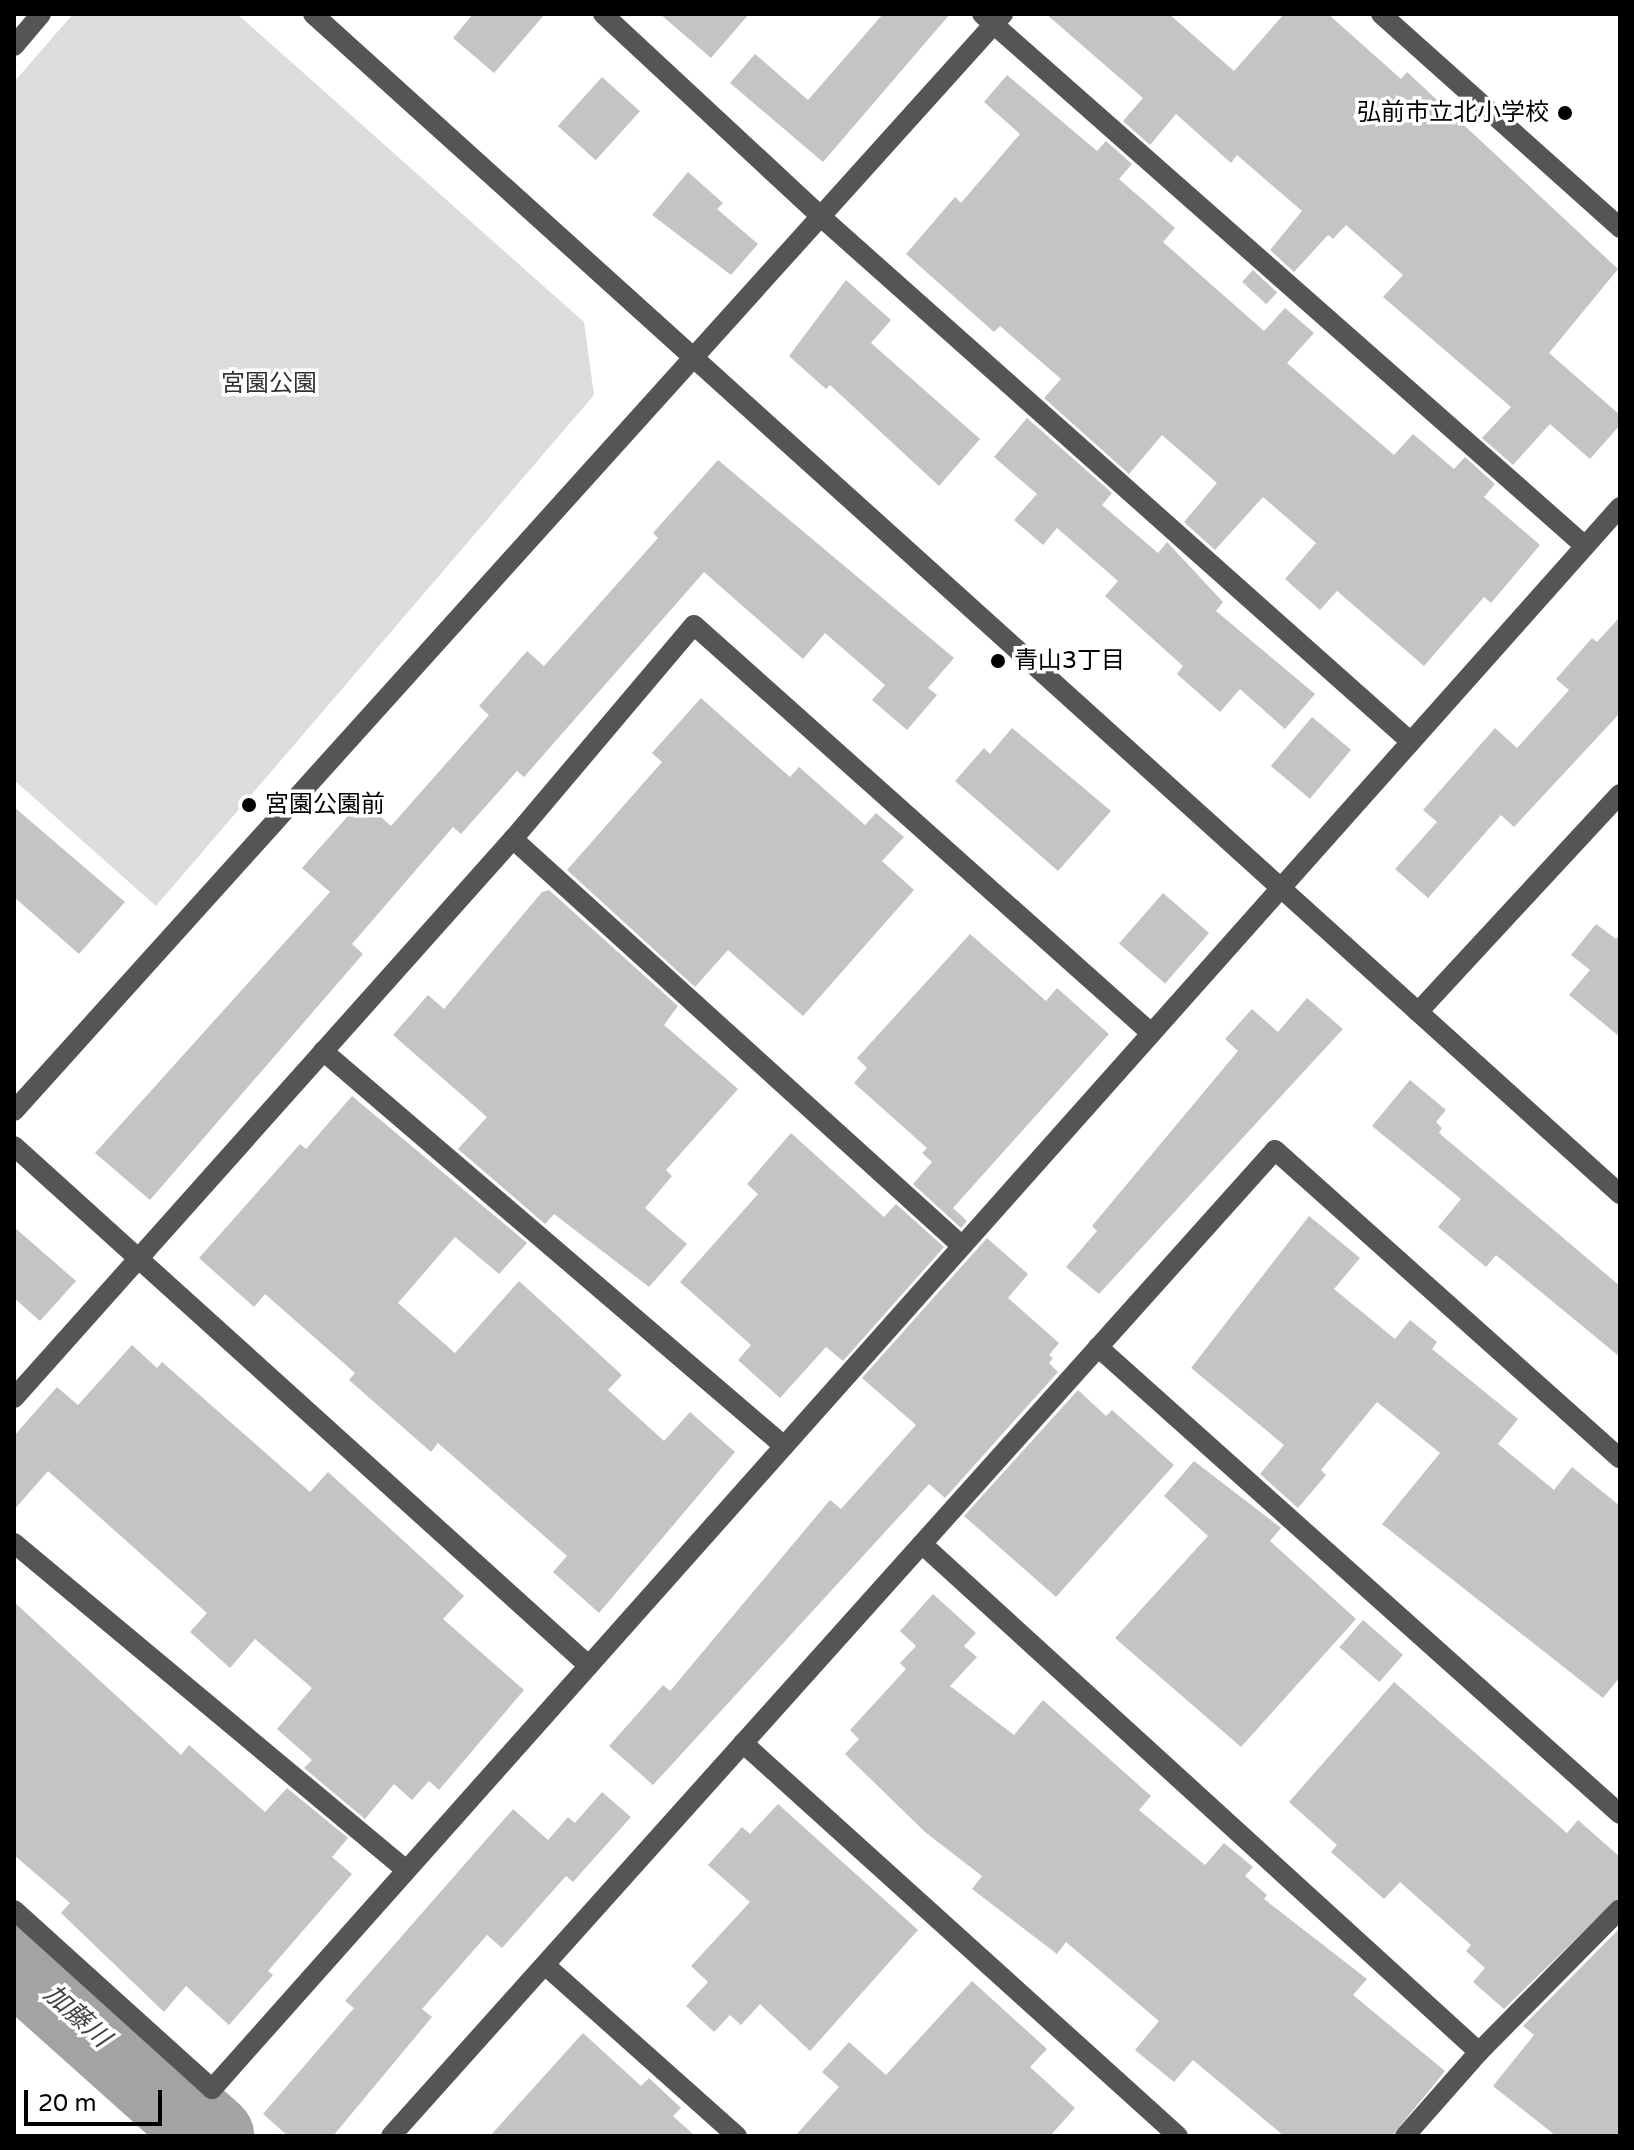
<!DOCTYPE html>
<html>
<head>
<meta charset="utf-8">
<style>
	body { margin:0 }
	#map { position:relative; width:1634px; height:2150px; overflow:hidden; background:#fff; font-family:"Varela Round","Noto Sans JP",sans-serif }
	div>[style] { position:absolute }
	.green>* { inset:0; background:#dcdcdc }
	.river>* { height:84px; margin:-42px; padding:0 42px; transform-origin:42px; border-radius:42px; background:#a3a3a3 }
	.building>* { inset:0; background:#c4c4c4; transform-origin:0 0 }
	.minor>* { height:20px; margin:-10px; padding:0 10px; transform-origin:10px; border-radius:10px; background:#555 }
	.dots>* { width:22px; height:22px; translate:-50% -50%; box-sizing:border-box; border:4px solid #fff; border-radius:50% }
	span { translate:-50% -50%; white-space:nowrap; text-align:center; line-height:1.15; -webkit-text-stroke:7px #fff; paint-order:stroke }
	.poi-label { font-size:24px; color:#000 }
	.right { translate:-100% -50%; text-align:right }
	.left { translate:0 -50%; text-align:left }
	.park-label { font-size:24px; color:#333 }
	.water-label { font-size:26px; color:#444; font-style:italic }
	.frame { position:absolute; inset:0; border:16px solid #000; pointer-events:none }
	.scale { position:absolute; left:24px; top:2090px; width:138px; height:36px; box-sizing:border-box; border:4px solid #000; border-top:0; padding-left:10px; font-size:24px; line-height:28px; white-space:nowrap; color:#000; -webkit-text-stroke:6px #fff; paint-order:stroke }
</style>
</head>
<body>
<div id="map">
	<div class="green">
		<i style="clip-path:polygon(73px 14px,237px 14px,584px 322px,594px 395px,156px 906px,14px 780px,14px 82px)"></i>
	</div>
	<div class="river">
		<i style="left:14px;top:1959px;width:266px;rotate:41.8deg"></i>
	</div>
	<div class="building">
		<i style="clip-path:polygon(473px 14px,545px 14px,494px 73px,453px 38px)"></i>
		<i style="clip-path:polygon(660px 14px,749px 14px,711px 58px)"></i>
		<i style="clip-path:polygon(883px 14px,950px 14px,823px 162px,730px 83px,755px 54px,808px 100px)"></i>
		<i style="clip-path:polygon(1046px 14px,1169px 14px,1234px 71px,1284px 14px,1328px 14px,1401px 79px,1407px 72px,1618px 269px,1549px 353px,1620px 415px,1620px 425px,1590px 459px,1550px 424px,1513px 465px,1482px 438px,1511px 407px,1383px 297px,1403px 275px,1346px 225px,1333px 239px,1328px 235px,1294px 272px,1270px 250px,1302px 211px,1237px 155px,1231px 163px,1176px 114px,1150px 145px,1123px 121px,1143px 98px)"></i>
		<i style="clip-path:polygon(1007px 75px,1097px 151px,1106px 141px,1132px 164px,1119px 179px,1175px 228px,1163px 242px,1264px 331px,1285px 308px,1314px 333px,1287px 363px,1394px 455px,1413px 434px,1454px 469px,1465px 457px,1495px 484px,1484px 497px,1540px 545px,1491px 603px,1484px 597px,1424px 666px,1337px 591px,1320px 610px,1285px 579px,1316px 543px,1263px 497px,1215px 550px,1184px 522px,1217px 483px,1162px 435px,1129px 474px,1044px 398px,1061px 379px,1000px 326px,994px 332px,906px 254px,955px 197px,961px 203px,1020px 134px,984px 102px)"></i>
		<i style="left:602px;top:77px;width:51px;height:66px;rotate:42deg"></i>
		<i style="clip-path:polygon(688px 172px,723px 203px,717px 209px,758px 244px,731px 275px,652px 215px)"></i>
		<i style="left:1253px;top:270px;width:33px;height:16px;rotate:43deg"></i>
		<i style="clip-path:polygon(846px 280px,891px 320px,871px 343px,980px 439px,939px 486px,830px 385px,826px 389px,789px 356px)"></i>
		<i style="clip-path:polygon(1027px 418px,1112px 493px,1102px 505px,1158px 553px,1167px 542px,1223px 602px,1216px 611px,1315px 694px,1285px 729px,1240px 689px,1220px 712px,1177px 674px,1183px 666px,1105px 596px,1118px 581px,1057px 528px,1043px 545px,1014px 520px,1037px 494px,994px 457px)"></i>
		<i style="clip-path:polygon(718px 460px,954px 658px,928px 688px,937px 695px,907px 730px,872px 700px,885px 685px,825px 633px,803px 659px,704px 572px,524px 777px,517px 771px,461px 834px,453px 827px,352px 944px,363px 954px,150px 1200px,95px 1153px,330px 892px,302px 868px,362px 800px,391px 826px,489px 715px,479px 706px,527px 651px,544px 666px,658px 538px,653px 533px)"></i>
		<i style="clip-path:polygon(1620px 617px,1620px 713px,1514px 827px,1501px 815px,1428px 898px,1395px 869px,1437px 822px,1423px 810px,1495px 728px,1517px 748px,1569px 690px,1556px 679px,1592px 638px,1597px 642px)"></i>
		<i style="clip-path:polygon(701px 698px,790px 777px,799px 767px,865px 825px,876px 813px,904px 837px,882px 861px,914px 890px,803px 1016px,728px 950px,695px 987px,567px 870px,662px 762px,652px 753px)"></i>
		<i style="left:1312px;top:717px;width:51px;height:64px;rotate:40deg"></i>
		<i style="clip-path:polygon(1012px 728px,1111px 811px,1058px 871px,955px 781px,984px 748px,990px 754px)"></i>
		<i style="clip-path:polygon(14px 807px,125px 902px,79px 954px,14px 897px)"></i>
		<i style="clip-path:polygon(549px 890px,678px 1006px,664px 1025px,738px 1089px,666px 1170px,672px 1176px,645px 1208px,687px 1244px,649px 1287px,554px 1214px,545px 1224px,458px 1149px,487px 1117px,393px 1035px,428px 995px,444px 1009px,542px 892px)"></i>
		<i style="left:1163px;top:893px;width:61px;height:67px;rotate:41deg"></i>
		<i style="clip-path:polygon(1596px 924px,1616px 939px,1620px 935px,1620px 1037px,1569px 995px,1590px 970px,1571px 955px)"></i>
		<i style="clip-path:polygon(970px 934px,1046px 1001px,1057px 988px,1109px 1034px,953px 1208px,967px 1221px,961px 1228px,913px 1184px,932px 1162px,922px 1153px,927px 1148px,854px 1083px,867px 1068px,857px 1058px)"></i>
		<i style="clip-path:polygon(1307px 998px,1343px 1029px,1099px 1294px,1066px 1267px,1097px 1231px,1092px 1226px,1238px 1051px,1225px 1039px,1252px 1009px,1278px 1032px)"></i>
		<i style="clip-path:polygon(1410px 1080px,1446px 1110px,1436px 1122px,1442px 1128px,1439px 1133px,1620px 1286px,1620px 1357px,1496px 1255px,1486px 1267px,1438px 1227px,1461px 1199px,1372px 1126px)"></i>
		<i style="clip-path:polygon(352px 1096px,527px 1243px,499px 1274px,455px 1237px,398px 1303px,455px 1353px,519px 1281px,622px 1375px,608px 1390px,664px 1441px,690px 1412px,735px 1452px,599px 1613px,553px 1572px,567px 1556px,438px 1443px,431px 1452px,349px 1380px,355px 1373px,265px 1294px,254px 1307px,199px 1258px,300px 1144px,306px 1149px)"></i>
		<i style="clip-path:polygon(791px 1133px,884px 1217px,896px 1204px,944px 1247px,843px 1361px,826px 1347px,780px 1398px,738px 1360px,751px 1345px,680px 1282px,758px 1194px,747px 1184px)"></i>
		<i style="clip-path:polygon(1309px 1216px,1360px 1258px,1334px 1289px,1395px 1339px,1410px 1320px,1437px 1342px,1432px 1349px,1518px 1419px,1498px 1444px,1554px 1490px,1572px 1467px,1620px 1506px,1620px 1677px,1603px 1698px,1382px 1524px,1440px 1453px,1377px 1402px,1321px 1470px,1326px 1475px,1298px 1508px,1260px 1474px,1284px 1445px,1191px 1368px)"></i>
		<i style="clip-path:polygon(14px 1227px,76px 1281px,40px 1321px,14px 1298px)"></i>
		<i style="clip-path:polygon(987px 1238px,1028px 1274px,1008px 1298px,1059px 1343px,1049px 1355px,1053px 1358px,1049px 1363px,1058px 1372px,945px 1498px,929px 1484px,653px 1785px,609px 1746px,663px 1685px,670px 1691px,830px 1500px,841px 1509px,916px 1425px,862px 1378px)"></i>
		<i style="clip-path:polygon(132px 1345px,157px 1368px,162px 1362px,310px 1492px,328px 1472px,464px 1596px,443px 1619px,524px 1690px,439px 1790px,429px 1781px,412px 1800px,394px 1784px,365px 1819px,304px 1768px,312px 1760px,277px 1729px,312px 1688px,255px 1639px,230px 1668px,190px 1632px,207px 1613px,48px 1471px,14px 1510px,14px 1436px,57px 1387px,78px 1405px)"></i>
		<i style="clip-path:polygon(1078px 1390px,1106px 1416px,1112px 1410px,1174px 1465px,1056px 1597px,964px 1516px)"></i>
		<i style="clip-path:polygon(1194px 1461px,1281px 1528px,1270px 1541px,1356px 1619px,1241px 1747px,1115px 1638px,1208px 1536px,1164px 1496px)"></i>
		<i style="clip-path:polygon(933px 1594px,976px 1633px,964px 1646px,977px 1657px,950px 1686px,1014px 1735px,1043px 1700px,1151px 1796px,1139px 1810px,1205px 1865px,1224px 1843px,1253px 1867px,1245px 1876px,1267px 1895px,1264px 1899px,1367px 1979px,1353px 1995px,1445px 2071px,1392px 2136px,1284px 2136px,1193px 2060px,1174px 2082px,1135px 2050px,1159px 2021px,1066px 1942px,1057px 1954px,972px 1889px,982px 1876px,925px 1832px,845px 1754px,859px 1739px,850px 1730px,906px 1669px,900px 1663px,916px 1646px,900px 1631px)"></i>
		<i style="clip-path:polygon(14px 1602px,181px 1755px,189px 1745px,265px 1812px,287px 1788px,348px 1838px,332px 1857px,352px 1874px,268px 1971px,273px 1975px,229px 2025px,186px 1986px,164px 2012px,61px 1913px,70px 1903px,14px 1855px)"></i>
		<i style="left:1363px;top:1620px;width:53px;height:36px;rotate:41deg"></i>
		<i style="clip-path:polygon(1394px 1682px,1567px 1833px,1578px 1820px,1620px 1857px,1620px 1896px,1504px 2009px,1473px 1982px,1485px 1968px,1466px 1951px,1471px 1945px,1400px 1882px,1384px 1899px,1331px 1852px,1337px 1845px,1289px 1802px)"></i>
		<i style="clip-path:polygon(602px 1792px,631px 1817px,573px 1882px,566px 1876px,502px 1948px,487px 1935px,422px 2009px,432px 2017px,333px 2136px,288px 2136px,263px 2114px,354px 2008px,345px 2001px,513px 1809px,548px 1840px,568px 1817px,575px 1823px)"></i>
		<i style="clip-path:polygon(778px 1804px,918px 1930px,810px 2051px,760px 2004px,741px 2025px,730px 2015px,714px 2032px,686px 2006px,708px 1982px,691px 1966px,750px 1902px,708px 1865px,742px 1827px,750px 1834px)"></i>
		<i style="clip-path:polygon(1620px 1928px,1620px 2136px,1556px 2136px,1493px 2086px,1534px 2035px,1523px 2026px)"></i>
		<i style="clip-path:polygon(972px 1981px,1047px 2049px,1030px 2067px,1075px 2108px,1050px 2136px,795px 2136px,839px 2087px,822px 2072px,849px 2042px,886px 2075px)"></i>
		<i style="clip-path:polygon(583px 2033px,641px 2086px,649px 2078px,681px 2108px,673px 2116px,695px 2136px,490px 2136px)"></i>
	</div>
	<div class="minor">
		<i style="left:313px;top:14px;width:1761px;rotate:42.08deg"></i>
		<i style="left:603px;top:14px;width:296px;rotate:42.9deg"></i>
		<i style="left:820px;top:216px;width:791px;rotate:41.67deg"></i>
		<i style="left:982px;top:14px;width:804px;rotate:41.42deg"></i>
		<i style="left:1381px;top:14px;width:321px;rotate:41.8deg"></i>
		<i style="left:14px;top:46px;width:42px;rotate:-49.8deg"></i>
		<i style="left:513px;top:839px;width:606px;rotate:42.19deg"></i>
		<i style="left:1418px;top:1012px;width:297px;rotate:-47.2deg"></i>
		<i style="left:323px;top:1051px;width:607px;rotate:40.59deg"></i>
		<i style="left:14px;top:1111px;width:1477px;rotate:-47.96deg"></i>
		<i style="left:14px;top:1146px;width:775px;rotate:42.12deg"></i>
		<i style="left:1098px;top:1347px;width:700px;rotate:41.82deg"></i>
		<i style="left:14px;top:1398px;width:749px;rotate:-48.25deg"></i>
		<i style="left:513px;top:839px;width:280px;rotate:-49.8deg"></i>
		<i style="left:694px;top:625px;width:613px;rotate:41.76deg"></i>
		<i style="left:14px;top:1543px;width:510px;rotate:39.83deg"></i>
		<i style="left:922px;top:1544px;width:754px;rotate:42.37deg"></i>
		<i style="left:743px;top:1743px;width:586px;rotate:42.1deg"></i>
		<i style="left:14px;top:1910px;width:267px;rotate:42.1deg"></i>
		<i style="left:212px;top:2089px;width:2118px;rotate:-48.33deg"></i>
		<i style="left:545px;top:1965px;width:257px;rotate:41.7deg"></i>
		<i style="left:391px;top:2136px;width:1324px;rotate:-48.12deg"></i>
		<i style="left:1275px;top:1150px;width:462px;rotate:41.8deg"></i>
		<i style="left:1405px;top:2136px;width:112px;rotate:-48.6deg"></i>
		<i style="left:1479px;top:2052px;width:201px;rotate:-45.4deg"></i>
	</div>
	<div class="dots">
		<i style="left:1565px;top:113px;background:#000"></i>
		<i style="left:998px;top:661px;background:#000"></i>
		<i style="left:249px;top:805px;background:#000"></i>
	</div>
	<div class="poi-label">
		<span class="right" style="left:1549px;top:113px">弘前市立北小学校</span>
		<span class="left" style="left:1014px;top:661px">青山3丁目</span>
		<span class="left" style="left:265px;top:805px">宮園公園前</span>
	</div>
	<div class="park-label">
		<span style="left:269px;top:384px">宮園公園</span>
	</div>
	<div class="water-label">
		<span style="left:77px;top:2016px;rotate:42deg">加藤川</span>
	</div>
	<div class="frame"></div>
	<div class="scale">20 m</div>
</div>
</body>
</html>
